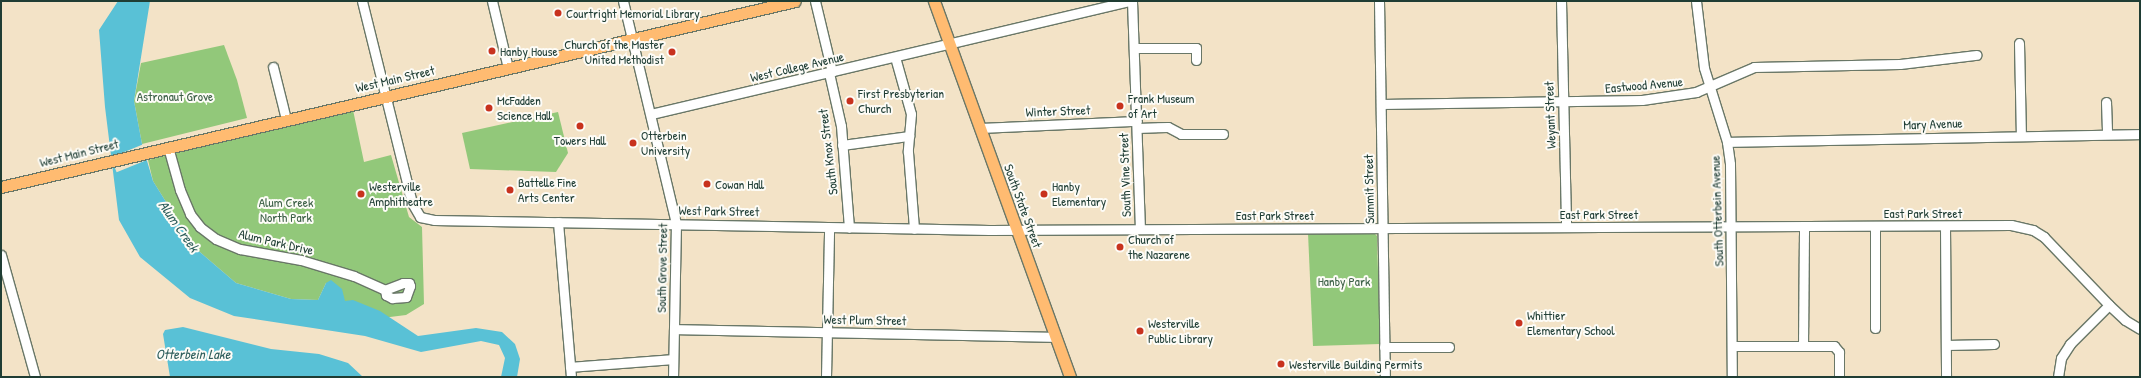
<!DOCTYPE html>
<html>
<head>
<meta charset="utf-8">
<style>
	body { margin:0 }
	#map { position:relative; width:2141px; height:378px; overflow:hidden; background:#f3e3c7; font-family:"Patrick Hand",sans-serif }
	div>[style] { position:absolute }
	.green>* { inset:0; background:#92c87a }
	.water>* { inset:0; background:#59c1d6 }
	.pier>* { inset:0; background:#f3e3c7; transform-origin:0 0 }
	.roads { filter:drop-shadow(1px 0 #697767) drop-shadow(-1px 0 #697767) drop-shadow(0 1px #697767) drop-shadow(0 -1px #697767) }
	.minor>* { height:9px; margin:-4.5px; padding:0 4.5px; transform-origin:4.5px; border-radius:4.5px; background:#fff }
	.major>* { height:11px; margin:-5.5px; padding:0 5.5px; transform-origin:5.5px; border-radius:5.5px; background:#ffbb71 }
	.dots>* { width:11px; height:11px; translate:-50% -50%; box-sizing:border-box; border:2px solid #fdfcf7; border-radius:50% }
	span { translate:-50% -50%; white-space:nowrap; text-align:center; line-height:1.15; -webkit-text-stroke:4px #fdfcf7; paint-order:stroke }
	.poi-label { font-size:13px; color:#1f3d34 }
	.left { translate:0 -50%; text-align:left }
	.right { translate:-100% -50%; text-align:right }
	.street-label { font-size:13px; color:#1f3d34 }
	.park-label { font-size:13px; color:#3c6046 }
	.water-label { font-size:14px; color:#2e5e5c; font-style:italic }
	.frame { position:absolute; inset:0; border:2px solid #1f3d34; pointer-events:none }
</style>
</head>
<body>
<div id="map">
	<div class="green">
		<i style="clip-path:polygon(224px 45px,237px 80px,247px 118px,142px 144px,134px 101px,141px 63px)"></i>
		<i style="clip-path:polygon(353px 110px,364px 162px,391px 155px,409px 217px,422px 227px,424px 304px,406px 315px,358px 321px,326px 283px,318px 300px,291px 299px,236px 283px,194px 247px,153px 181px,148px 160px)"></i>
		<i style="clip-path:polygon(558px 112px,568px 153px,556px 172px,470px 169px,462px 133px)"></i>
		<i style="clip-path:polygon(1308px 233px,1374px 233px,1377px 236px,1380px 344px,1313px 346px)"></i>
	</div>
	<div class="water">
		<i style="clip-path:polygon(118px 1px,150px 1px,134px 101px,142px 144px,153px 181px,194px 247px,236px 283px,291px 299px,318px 300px,326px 283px,331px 280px,342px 289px,345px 301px,353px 300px,380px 311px,418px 336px,476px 328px,502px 332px,515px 344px,520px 359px,517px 377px,501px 377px,505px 358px,499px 345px,481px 341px,421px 352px,365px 336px,234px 316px,190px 298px,140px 257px,119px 220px,105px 107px,99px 30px)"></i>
		<i style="clip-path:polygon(183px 327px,271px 349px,319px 354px,348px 363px,363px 377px,170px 377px,163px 334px,165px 330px)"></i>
	</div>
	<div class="pier">
		<i style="left:144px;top:144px;width:16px;height:36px;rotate:68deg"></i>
	</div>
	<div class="roads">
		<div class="minor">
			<i style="left:362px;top:1px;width:208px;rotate:76.1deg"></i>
			<i style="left:412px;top:203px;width:16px;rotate:60deg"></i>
			<i style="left:420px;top:217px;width:14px;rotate:12deg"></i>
			<i style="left:434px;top:220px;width:555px;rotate:1.03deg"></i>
			<i style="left:989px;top:230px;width:1022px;rotate:-0.28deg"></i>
			<i style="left:2011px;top:225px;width:23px;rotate:13deg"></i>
			<i style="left:2033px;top:230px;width:13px;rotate:32deg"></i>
			<i style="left:2044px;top:237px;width:94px;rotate:46.3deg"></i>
			<i style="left:2109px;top:305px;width:22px;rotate:43deg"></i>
			<i style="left:2125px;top:320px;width:17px;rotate:31deg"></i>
			<i style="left:492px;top:1px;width:69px;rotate:76.6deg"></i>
			<i style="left:623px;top:1px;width:228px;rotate:76.6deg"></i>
			<i style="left:676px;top:223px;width:154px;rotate:91.1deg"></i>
			<i style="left:815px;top:1px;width:73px;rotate:76.5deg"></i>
			<i style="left:1132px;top:1px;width:227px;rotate:88deg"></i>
			<i style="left:1379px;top:1px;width:376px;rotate:89.1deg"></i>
			<i style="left:1561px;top:1px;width:226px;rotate:88.7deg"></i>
			<i style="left:1696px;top:1px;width:67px;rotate:83.2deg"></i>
			<i style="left:1704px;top:68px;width:77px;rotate:72.7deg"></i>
			<i style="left:1727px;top:142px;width:22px;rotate:82deg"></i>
			<i style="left:1730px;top:164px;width:213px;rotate:89.5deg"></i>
			<i style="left:2019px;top:43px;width:92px;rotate:88.8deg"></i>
			<i style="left:1134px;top:48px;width:62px"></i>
			<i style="left:1196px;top:48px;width:12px;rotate:90deg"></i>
			<i style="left:895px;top:57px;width:59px;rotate:74.3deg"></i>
			<i style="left:911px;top:114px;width:38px;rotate:95deg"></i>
			<i style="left:908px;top:152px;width:77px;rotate:85.5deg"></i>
			<i style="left:273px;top:67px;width:54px;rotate:76deg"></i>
			<i style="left:829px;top:73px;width:54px;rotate:77.2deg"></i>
			<i style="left:841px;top:126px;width:102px;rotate:85.5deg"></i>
			<i style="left:2106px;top:102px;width:32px;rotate:88deg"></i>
			<i style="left:1381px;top:104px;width:261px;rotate:-0.9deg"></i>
			<i style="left:1642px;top:100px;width:55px;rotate:-8.4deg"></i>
			<i style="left:1696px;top:92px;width:63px;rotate:-23.3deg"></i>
			<i style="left:1754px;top:67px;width:146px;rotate:-1.2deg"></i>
			<i style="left:1900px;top:64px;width:77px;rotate:-6.8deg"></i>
			<i style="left:651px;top:114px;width:491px;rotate:-13.3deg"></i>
			<i style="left:980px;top:128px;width:157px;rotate:-2.6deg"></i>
			<i style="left:1137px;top:128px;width:31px;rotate:-2deg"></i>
			<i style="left:1168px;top:127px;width:15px;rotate:28deg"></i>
			<i style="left:1181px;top:134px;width:42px"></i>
			<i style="left:1727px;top:142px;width:413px;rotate:-1.1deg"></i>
			<i style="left:842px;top:145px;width:68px;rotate:-7.7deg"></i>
			<i style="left:168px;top:147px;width:45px;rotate:74.4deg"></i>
			<i style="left:180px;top:190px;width:26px;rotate:67deg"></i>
			<i style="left:190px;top:214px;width:16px;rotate:52deg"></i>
			<i style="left:200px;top:227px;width:20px;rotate:37deg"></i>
			<i style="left:216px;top:239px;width:26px;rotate:23deg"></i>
			<i style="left:240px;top:249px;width:62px;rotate:10.2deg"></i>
			<i style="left:301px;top:260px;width:55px;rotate:16.8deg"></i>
			<i style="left:354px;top:276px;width:34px;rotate:24deg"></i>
			<i style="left:385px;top:290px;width:5px;rotate:79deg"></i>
			<i style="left:386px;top:295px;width:7px;rotate:27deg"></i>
			<i style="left:392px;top:298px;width:14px;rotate:-4deg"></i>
			<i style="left:406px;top:297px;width:12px;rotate:-70deg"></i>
			<i style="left:410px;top:286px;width:3px;rotate:-108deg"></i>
			<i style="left:409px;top:283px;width:6px;rotate:180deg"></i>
			<i style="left:403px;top:283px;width:19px;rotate:159deg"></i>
			<i style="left:558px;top:222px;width:156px;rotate:85.2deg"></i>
			<i style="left:1875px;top:226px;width:102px;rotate:90deg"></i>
			<i style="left:1945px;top:226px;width:151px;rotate:89.6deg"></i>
			<i style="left:1px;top:255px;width:127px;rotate:74.4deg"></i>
			<i style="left:674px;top:329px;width:382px;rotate:1.2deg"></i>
			<i style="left:1946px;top:345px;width:48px;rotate:-1.2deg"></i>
			<i style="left:1732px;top:346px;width:102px"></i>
			<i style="left:1834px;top:346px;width:8px;rotate:50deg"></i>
			<i style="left:1839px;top:352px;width:25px;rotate:90deg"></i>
			<i style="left:1803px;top:346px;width:119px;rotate:-89.5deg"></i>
			<i style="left:1384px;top:347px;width:65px"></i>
			<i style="left:570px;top:367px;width:103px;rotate:-4.4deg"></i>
			<i style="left:826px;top:377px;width:149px;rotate:-88.8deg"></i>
			<i style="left:2058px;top:377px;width:19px;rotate:-81deg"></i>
			<i style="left:2061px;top:358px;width:17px;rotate:-57deg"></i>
			<i style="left:2070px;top:344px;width:55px;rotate:-45deg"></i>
		</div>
		<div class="major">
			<i style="left:934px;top:1px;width:400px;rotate:70.1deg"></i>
			<i style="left:1px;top:187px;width:815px;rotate:-13.18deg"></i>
		</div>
	</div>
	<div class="dots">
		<i style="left:558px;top:13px;background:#c8321e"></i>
		<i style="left:492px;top:51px;background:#c8321e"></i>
		<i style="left:672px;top:52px;background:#c8321e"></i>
		<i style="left:850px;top:101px;background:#c8321e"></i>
		<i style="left:1120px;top:106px;background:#c8321e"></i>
		<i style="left:489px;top:108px;background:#c8321e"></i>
		<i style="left:580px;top:126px;background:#c8321e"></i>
		<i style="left:633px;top:143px;background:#c8321e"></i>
		<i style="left:707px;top:184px;background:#c8321e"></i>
		<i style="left:510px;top:190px;background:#c8321e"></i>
		<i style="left:361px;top:194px;background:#c8321e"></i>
		<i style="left:1044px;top:194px;background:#c8321e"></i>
		<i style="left:1120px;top:247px;background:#c8321e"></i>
		<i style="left:1519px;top:323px;background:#c8321e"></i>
		<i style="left:1140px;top:331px;background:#c8321e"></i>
		<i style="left:1281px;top:364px;background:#c8321e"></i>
	</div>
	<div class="poi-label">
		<span class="left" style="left:566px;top:13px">Courtright Memorial Library</span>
		<span class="right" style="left:664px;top:52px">Church of the Master<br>United Methodist</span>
		<span class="left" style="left:500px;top:51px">Hanby House</span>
		<span class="left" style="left:858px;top:101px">First Presbyterian<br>Church</span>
		<span class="left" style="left:1128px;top:106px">Frank Museum<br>of Art</span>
		<span class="left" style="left:497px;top:108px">McFadden<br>Science Hall</span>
		<span class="left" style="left:641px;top:143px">Otterbein<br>University</span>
		<span style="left:580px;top:140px">Towers Hall</span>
		<span class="left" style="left:518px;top:190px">Battelle Fine<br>Arts Center</span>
		<span class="left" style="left:715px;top:184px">Cowan Hall</span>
		<span class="left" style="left:369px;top:194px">Westerville<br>Amphitheatre</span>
		<span class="left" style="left:1052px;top:194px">Hanby<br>Elementary</span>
		<span class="left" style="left:1128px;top:247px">Church of<br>the Nazarene</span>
		<span class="left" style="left:1527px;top:323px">Whittier<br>Elementary School</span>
		<span class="left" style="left:1148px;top:331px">Westerville<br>Public Library</span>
		<span class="left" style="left:1289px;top:364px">Westerville Building Permits</span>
	</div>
	<div class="street-label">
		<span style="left:797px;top:67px;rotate:-13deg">West College Avenue</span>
		<span style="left:395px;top:79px;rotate:-13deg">West Main Street</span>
		<span style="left:1644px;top:85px;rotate:-5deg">Eastwood Avenue</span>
		<span style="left:1058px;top:111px;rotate:-2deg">Winter Street</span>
		<span style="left:1550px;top:115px;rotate:-92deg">Weyant Street</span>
		<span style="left:1933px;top:124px;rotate:-2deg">Mary Avenue</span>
		<span style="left:828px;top:152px;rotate:-97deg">South Knox Street</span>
		<span style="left:79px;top:153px;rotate:-14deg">West Main Street</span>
		<span style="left:1125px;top:175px;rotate:-92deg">South Vine Street</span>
		<span style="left:1369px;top:189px;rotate:-91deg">Summit Street</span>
		<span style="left:1023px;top:206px;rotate:70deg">South State Street</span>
		<span style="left:719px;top:211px;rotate:1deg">West Park Street</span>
		<span style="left:1717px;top:211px;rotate:-92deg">South Otterbein Avenue</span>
		<span style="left:1923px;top:213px">East Park Street</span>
		<span style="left:1599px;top:214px">East Park Street</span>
		<span style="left:1275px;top:215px">East Park Street</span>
		<span style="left:276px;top:242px;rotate:13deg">Alum Park Drive</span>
		<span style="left:662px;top:268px;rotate:-89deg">South Grove Street</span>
		<span style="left:865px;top:320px;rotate:1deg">West Plum Street</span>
	</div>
	<div class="park-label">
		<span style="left:175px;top:96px">Astronaut Grove</span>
		<span style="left:286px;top:210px">Alum Creek<br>North Park</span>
		<span style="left:1344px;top:281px">Hanby Park</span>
	</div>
	<div class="water-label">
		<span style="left:179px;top:226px;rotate:55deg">Alum Creek</span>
		<span style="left:193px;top:354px">Otterbein Lake</span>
	</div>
	<div class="frame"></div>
</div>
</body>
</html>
